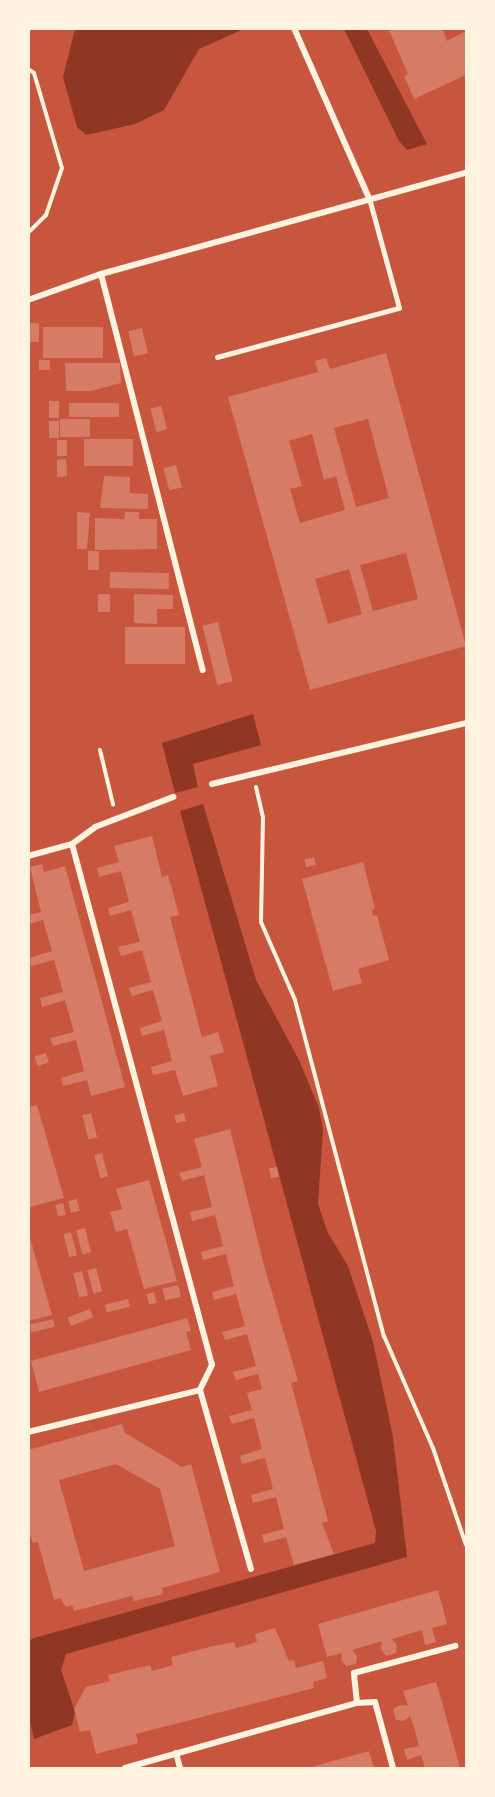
<!DOCTYPE html>
<html>
<head>
<meta charset="utf-8">
<style>
	body { margin:0 }
	#map { position:relative; width:495px; height:1797px; overflow:hidden; background:#c8553d; font-family:Helvetica,sans-serif }
	div>[style] { position:absolute }
	.water>* { inset:0; background:#8f3625 }
	.building>* { inset:0; background:#d67c66; transform-origin:0 0 }
	.path>* { height:4px; margin:-2px; padding:0 2px; transform-origin:2px; border-radius:2px; background:#fff3e0 }
	.service>* { height:4.5px; margin:-2.25px; padding:0 2.25px; transform-origin:2.25px; border-radius:2.25px; background:#fff3e0 }
	.minor>* { height:6px; margin:-3px; padding:0 3px; transform-origin:3px; border-radius:3px; background:#fff3e0 }
	span { translate:-50% -50%; white-space:nowrap; text-align:center; line-height:1.15; -webkit-text-stroke:5px #fff3e0; paint-order:stroke }
	.frame { position:absolute; inset:0; border:30px solid #fff3e0; pointer-events:none }
</style>
</head>
<body>
<div id="map">
	<div class="water">
		<i style="clip-path:polygon(75px 29px,186px 30px,244px 29px,199px 49px,164px 110px,135px 124px,86px 135px,77px 127px,63px 77px)"></i>
		<i style="clip-path:polygon(344px 29px,367px 29px,427px 144px,407px 150px,399px 141px)"></i>
		<i style="clip-path:polygon(253px 714px,261px 745px,193px 764px,198px 787px,175px 793px,162px 743px)"></i>
		<i style="clip-path:polygon(203px 804px,256px 980px,299px 1060px,319px 1108px,323px 1130px,318px 1204px,328px 1233px,348px 1266px,373px 1342px,393px 1437px,407px 1557px,66px 1654px,61px 1670px,75px 1712px,72px 1725px,34px 1739px,29px 1718px,28px 1641px,34px 1638px,375px 1543px,376px 1531px,180px 811px)"></i>
	</div>
	<div class="building">
		<i style="clip-path:polygon(388px 28px,442px 28px,447px 41px,466px 31px,466px 75px,414px 99px,404px 76px,408px 74px)"></i>
		<i style="left:28px;top:323px;width:11px;height:19px"></i>
		<i style="left:43px;top:327px;width:60px;height:31px"></i>
		<i style="left:142px;top:328px;width:26px;height:14px;rotate:77deg"></i>
		<i style="clip-path:polygon(evenodd,386px 353px,466px 646px,310px 690px,228px 397px,318px 372px,315px 361px,326px 358px,330px 369px,386px 353px,368px 419px,389px 498px,356px 507px,334px 428px,368px 419px,386px 353px,312px 434px,324px 480px,336px 476px,345px 510px,300px 523px,290px 489px,302px 486px,289px 441px,312px 434px,386px 353px,406px 553px,418px 599px,373px 611px,360px 565px,406px 553px,386px 353px,349px 569px,362px 614px,328px 624px,315px 579px,349px 569px)"></i>
		<i style="left:39px;top:360px;width:11px;height:10px"></i>
		<i style="clip-path:polygon(65px 363px,120px 363px,121px 383px,91px 391px,66px 391px)"></i>
		<i style="left:49px;top:401px;width:10px;height:17px"></i>
		<i style="left:69px;top:403px;width:50px;height:14px"></i>
		<i style="left:161px;top:406px;width:24px;height:11px;rotate:75deg"></i>
		<i style="left:60px;top:419px;width:30px;height:18px"></i>
		<i style="left:49px;top:421px;width:10px;height:17px"></i>
		<i style="left:84px;top:439px;width:49px;height:27px"></i>
		<i style="left:57px;top:440px;width:10px;height:16px"></i>
		<i style="clip-path:polygon(66px 459px,67px 476px,57px 477px,57px 460px)"></i>
		<i style="left:176px;top:465px;width:23px;height:13px;rotate:75deg"></i>
		<i style="clip-path:polygon(104px 476px,130px 477px,130px 493px,148px 494px,148px 509px,100px 508px)"></i>
		<i style="clip-path:polygon(77px 512px,90px 513px,87px 549px,77px 549px)"></i>
		<i style="clip-path:polygon(125px 512px,139px 512px,139px 519px,157px 519px,157px 549px,95px 550px,95px 518px,124px 519px)"></i>
		<i style="left:88px;top:551px;width:11px;height:19px"></i>
		<i style="left:110px;top:572px;width:59px;height:16px;rotate:1deg"></i>
		<i style="left:98px;top:594px;width:12px;height:18px"></i>
		<i style="clip-path:polygon(134px 594px,173px 595px,173px 609px,157px 609px,157px 624px,134px 623px)"></i>
		<i style="left:218px;top:622px;width:61px;height:16px;rotate:76deg"></i>
		<i style="left:125px;top:627px;width:60px;height:37px"></i>
		<i style="clip-path:polygon(152px 836px,162px 877px,168px 875px,179px 915px,170px 917px,202px 1037px,218px 1032px,224px 1052px,210px 1056px,218px 1086px,183px 1096px,175px 1070px,153px 1075px,151px 1067px,172px 1061px,164px 1030px,142px 1036px,140px 1028px,162px 1021px,153px 990px,132px 996px,129px 988px,151px 982px,142px 950px,121px 956px,118px 947px,140px 942px,131px 910px,110px 916px,108px 908px,129px 902px,121px 871px,99px 877px,97px 868px,119px 862px,114px 846px)"></i>
		<i style="left:314px;top:857px;width:8px;height:10px;rotate:76deg"></i>
		<i style="clip-path:polygon(363px 862px,375px 909px,372px 910px,373px 916px,377px 915px,389px 960px,358px 969px,362px 983px,333px 991px,302px 879px)"></i>
		<i style="clip-path:polygon(42px 864px,44px 872px,65px 866px,125px 1087px,91px 1096px,87px 1080px,63px 1086px,61px 1078px,84px 1071px,76px 1040px,53px 1046px,50px 1038px,74px 1032px,65px 1000px,42px 1007px,40px 998px,63px 992px,54px 960px,31px 966px,29px 958px,52px 951px,43px 920px,28px 924px,28px 915px,41px 912px,30px 867px)"></i>
		<i style="left:46px;top:1053px;width:10px;height:12px;rotate:73deg"></i>
		<i style="clip-path:polygon(37px 1105px,64px 1198px,30px 1207px,28px 1107px)"></i>
		<i style="left:91px;top:1113px;width:25px;height:9px;rotate:76deg"></i>
		<i style="left:184px;top:1113px;width:8px;height:10px;rotate:76deg"></i>
		<i style="clip-path:polygon(230px 1129px,263px 1262px,298px 1381px,291px 1383px,328px 1521px,322px 1523px,334px 1554px,294px 1565px,286px 1537px,264px 1543px,262px 1535px,284px 1529px,276px 1497px,253px 1503px,251px 1495px,273px 1489px,265px 1458px,242px 1464px,240px 1456px,262px 1449px,254px 1418px,232px 1424px,229px 1416px,252px 1410px,247px 1393px,262px 1389px,258px 1374px,236px 1380px,233px 1372px,256px 1366px,247px 1334px,225px 1340px,222px 1332px,245px 1326px,236px 1294px,214px 1300px,212px 1292px,234px 1286px,226px 1254px,203px 1260px,201px 1252px,223px 1246px,215px 1215px,192px 1221px,190px 1212px,212px 1207px,204px 1175px,182px 1181px,179px 1173px,202px 1167px,194px 1139px)"></i>
		<i style="left:102px;top:1153px;width:24px;height:8px;rotate:75deg"></i>
		<i style="left:277px;top:1167px;width:10px;height:8px;rotate:79deg"></i>
		<i style="clip-path:polygon(149px 1180px,177px 1281px,144px 1289px,127px 1229px,116px 1232px,110px 1212px,122px 1209px,116px 1189px)"></i>
		<i style="left:77px;top:1199px;width:12px;height:9px;rotate:76deg"></i>
		<i style="left:63px;top:1203px;width:12px;height:8px;rotate:76deg"></i>
		<i style="left:85px;top:1228px;width:25px;height:9px;rotate:76deg"></i>
		<i style="clip-path:polygon(28px 1231px,52px 1315px,28px 1321px)"></i>
		<i style="left:71px;top:1232px;width:24px;height:8px;rotate:75deg"></i>
		<i style="left:96px;top:1268px;width:24px;height:9px;rotate:75deg"></i>
		<i style="left:82px;top:1271px;width:25px;height:9px;rotate:76deg"></i>
		<i style="left:178px;top:1285px;width:12px;height:16px;rotate:76deg"></i>
		<i style="left:154px;top:1292px;width:11px;height:8px;rotate:75deg"></i>
		<i style="left:128px;top:1299px;width:8px;height:24px;rotate:76deg"></i>
		<i style="left:90px;top:1309px;width:9px;height:24px;rotate:69deg"></i>
		<i style="clip-path:polygon(187px 1318px,191px 1331px,186px 1332px,191px 1350px,39px 1392px,31px 1361px)"></i>
		<i style="left:53px;top:1319px;width:8px;height:24px;rotate:76deg"></i>
		<i style="clip-path:polygon(evenodd,122px 1424px,125px 1433px,182px 1467px,191px 1464px,220px 1572px,162px 1588px,163px 1594px,134px 1601px,132px 1596px,74px 1611px,72px 1605px,66px 1607px,60px 1598px,54px 1600px,38px 1542px,33px 1543px,28px 1528px,28px 1450px,122px 1424px,116px 1464px,160px 1489px,175px 1546px,84px 1571px,59px 1480px,116px 1464px)"></i>
		<i style="clip-path:polygon(438px 1590px,447px 1624px,432px 1628px,436px 1642px,425px 1645px,422px 1630px,392px 1639px,397px 1645px,396px 1653px,386px 1656px,381px 1649px,382px 1641px,352px 1650px,357px 1656px,356px 1664px,346px 1666px,341px 1660px,342px 1653px,327px 1657px,318px 1624px)"></i>
		<i style="clip-path:polygon(275px 1628px,289px 1661px,294px 1660px,296px 1668px,323px 1661px,327px 1678px,313px 1682px,314px 1688px,136px 1734px,138px 1743px,96px 1754px,90px 1730px,80px 1732px,74px 1709px,86px 1687px,110px 1681px,108px 1675px,150px 1665px,152px 1671px,173px 1665px,171px 1657px,213px 1646px,234px 1642px,236px 1648px,257px 1642px,255px 1634px)"></i>
		<i style="clip-path:polygon(436px 1682px,442px 1702px,460px 1768px,425px 1768px,421px 1755px,407px 1760px,404px 1749px,419px 1746px,415px 1730px,410px 1716px,404px 1721px,396px 1720px,393px 1709px,400px 1705px,408px 1706px,403px 1691px)"></i>
		<i style="clip-path:polygon(369px 1751px,374px 1768px,308px 1768px)"></i>
	</div>
	<div class="path">
		<i style="left:28px;top:30px;width:2px;rotate:-63deg"></i>
		<i style="left:28px;top:69px;width:7px;rotate:34deg"></i>
		<i style="left:34px;top:73px;width:99px;rotate:73.6deg"></i>
		<i style="left:62px;top:168px;width:50px;rotate:108.8deg"></i>
		<i style="left:46px;top:215px;width:25px;rotate:135deg"></i>
		<i style="left:100px;top:750px;width:56px;rotate:76.5deg"></i>
		<i style="left:256px;top:787px;width:31px;rotate:77deg"></i>
		<i style="left:263px;top:817px;width:105px;rotate:91.1deg"></i>
		<i style="left:261px;top:922px;width:85px;rotate:66.4deg"></i>
		<i style="left:295px;top:1000px;width:348px;rotate:75.2deg"></i>
		<i style="left:384px;top:1336px;width:122px;rotate:66.4deg"></i>
		<i style="left:433px;top:1448px;width:102px;rotate:71.2deg"></i>
	</div>
	<div class="service">
		<i style="left:217px;top:357px;width:188px;rotate:-15.1deg"></i>
		<i style="left:399px;top:308px;width:114px;rotate:-105.3deg"></i>
	</div>
	<div class="minor">
		<i style="left:294px;top:28px;width:186px;rotate:66.2deg"></i>
		<i style="left:101px;top:274px;width:409px;rotate:75.6deg"></i>
		<i style="left:28px;top:300px;width:77px;rotate:-19.6deg"></i>
		<i style="left:101px;top:274px;width:379px;rotate:-15.5deg"></i>
		<i style="left:212px;top:784px;width:261px;rotate:-13.5deg"></i>
		<i style="left:72px;top:844px;width:539px;rotate:74.96deg"></i>
		<i style="left:212px;top:1365px;width:28px;rotate:116deg"></i>
		<i style="left:200px;top:1390px;width:186px;rotate:74.1deg"></i>
		<i style="left:28px;top:856px;width:46px;rotate:-15.3deg"></i>
		<i style="left:72px;top:844px;width:29px;rotate:-36deg"></i>
		<i style="left:95px;top:827px;width:84px;rotate:-21deg"></i>
		<i style="left:28px;top:1432px;width:177px;rotate:-13.7deg"></i>
		<i style="left:357px;top:1703px;width:18px;rotate:-3deg"></i>
		<i style="left:375px;top:1702px;width:68px;rotate:74.7deg"></i>
		<i style="left:176px;top:1753px;width:16px;rotate:75deg"></i>
		<i style="left:125px;top:1768px;width:241px;rotate:-15.7deg"></i>
		<i style="left:357px;top:1703px;width:30px;rotate:-96deg"></i>
		<i style="left:354px;top:1673px;width:105px;rotate:-15deg"></i>
	</div>
	<div class="frame"></div>
</div>
</body>
</html>
